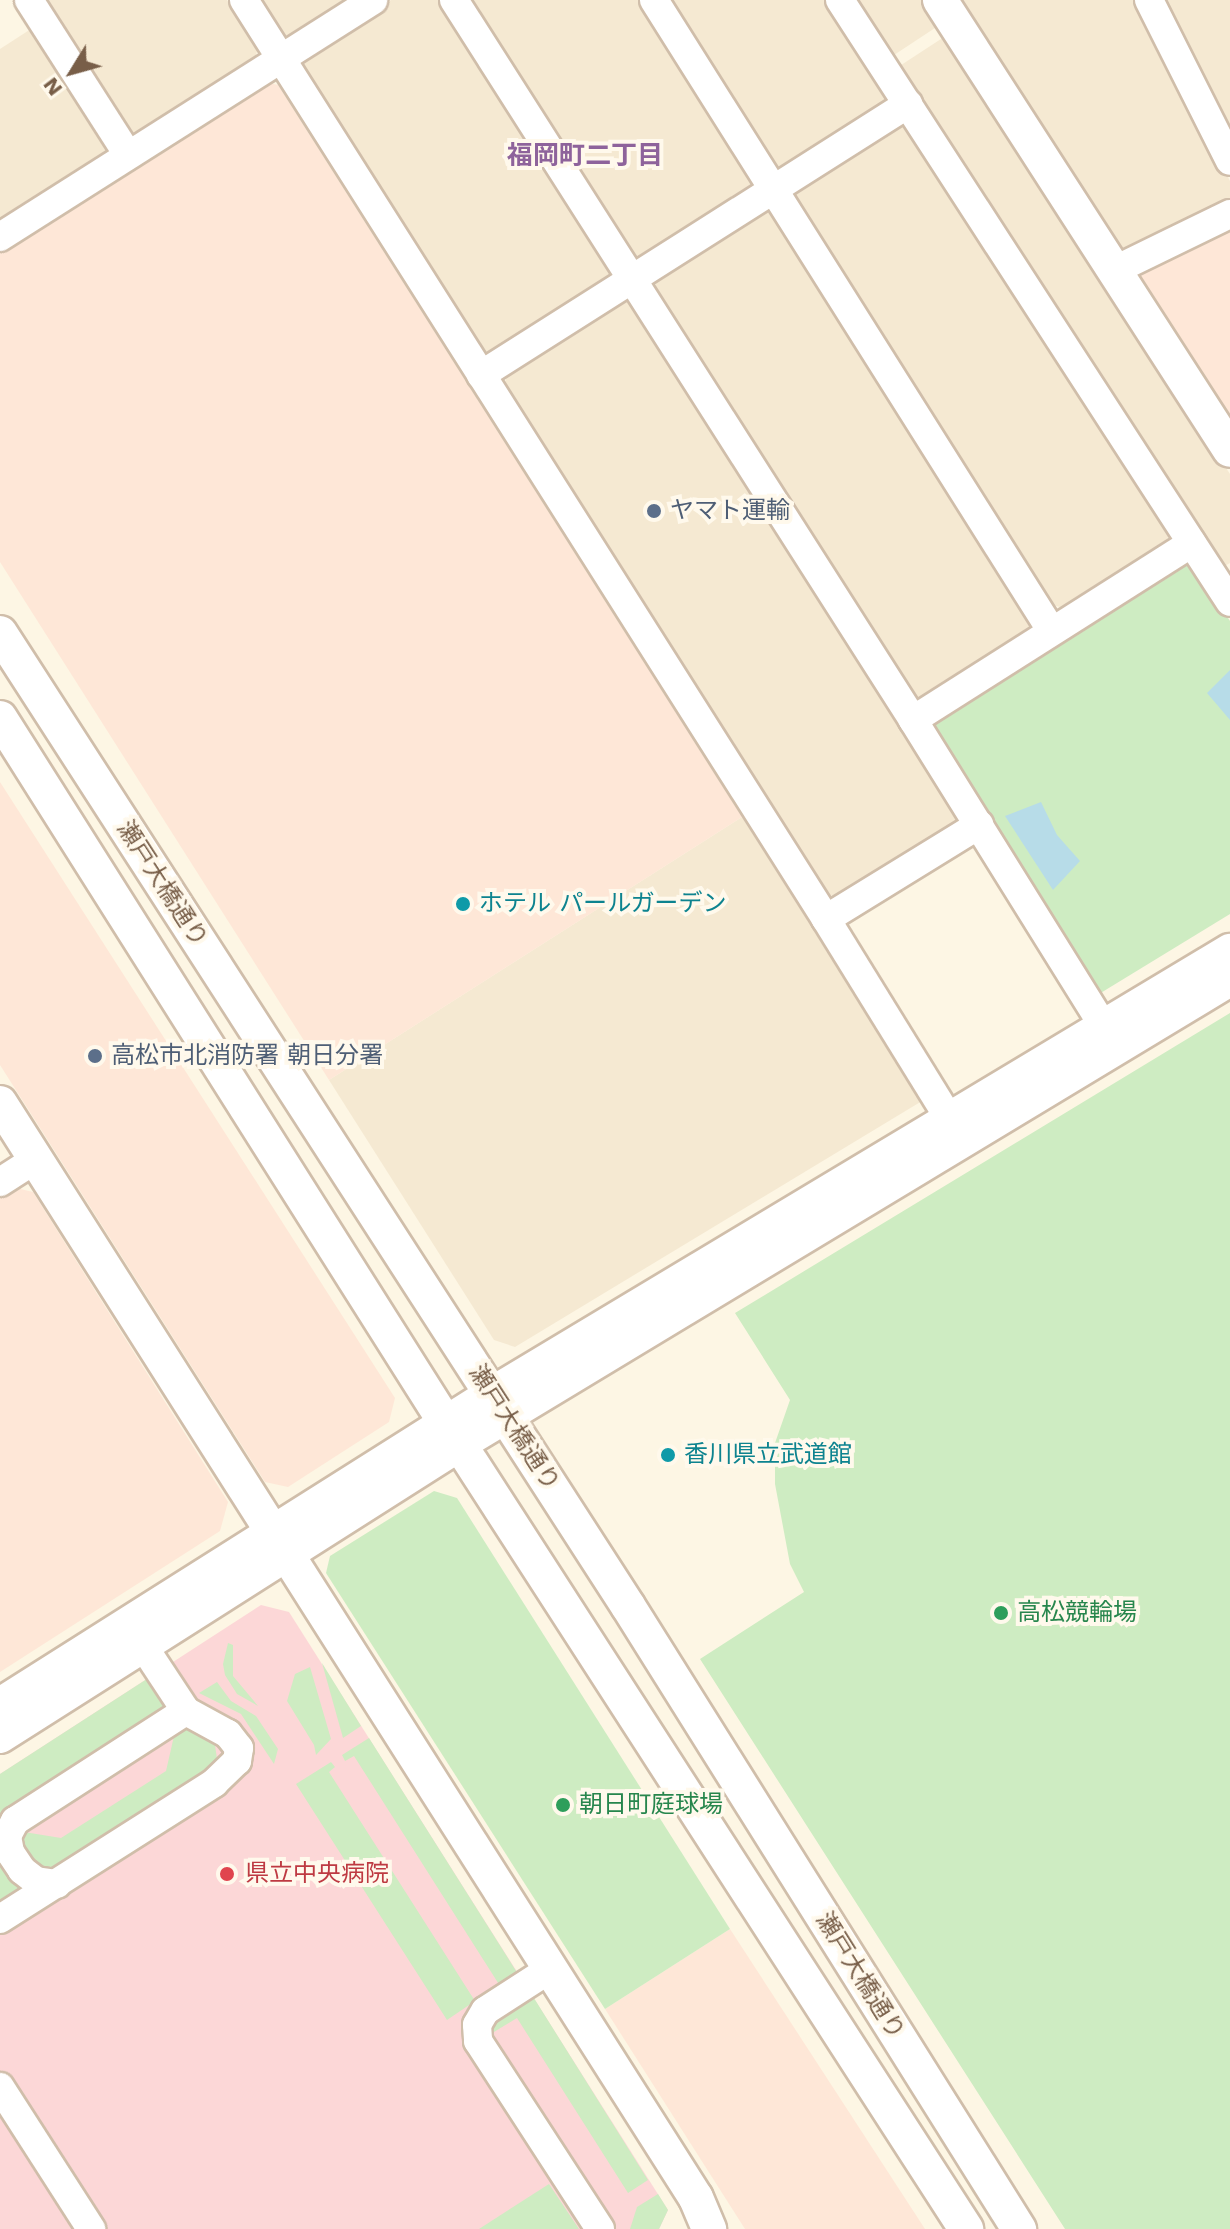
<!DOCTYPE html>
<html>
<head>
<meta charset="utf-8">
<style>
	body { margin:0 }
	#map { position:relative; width:1230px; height:2229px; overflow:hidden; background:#fdf6e4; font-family:"Work Sans","Noto Sans JP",sans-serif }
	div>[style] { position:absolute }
	.residential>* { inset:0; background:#f5e9d2 }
	.commercial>* { inset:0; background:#fee7d7 }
	.medical>* { inset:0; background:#fcd7d7 }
	.green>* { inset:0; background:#ceecc2 }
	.water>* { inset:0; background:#b7dce8 }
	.roads { filter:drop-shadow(2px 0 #d0beaa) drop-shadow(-2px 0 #d0beaa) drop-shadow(0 2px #d0beaa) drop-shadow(0 -2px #d0beaa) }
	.minor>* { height:28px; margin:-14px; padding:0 14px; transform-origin:14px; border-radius:14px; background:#fff }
	.tertiary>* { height:34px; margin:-17px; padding:0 17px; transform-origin:17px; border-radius:17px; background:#fff }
	.dots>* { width:22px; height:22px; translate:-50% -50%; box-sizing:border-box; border:4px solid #fff9ec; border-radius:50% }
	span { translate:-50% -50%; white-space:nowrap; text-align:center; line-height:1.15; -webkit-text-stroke:8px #fff9ec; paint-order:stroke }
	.service-label { font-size:24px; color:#4e5e75 }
	.left { translate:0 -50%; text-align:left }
	.street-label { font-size:24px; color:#785e48 }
	.culture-label { font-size:24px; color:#0d838f }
	.leisure-label { font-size:24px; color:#27864d }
	.health-label { font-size:24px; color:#be3a42 }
	.neighbourhood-label { font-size:26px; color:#8e639b; font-weight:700 }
	.north { position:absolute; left:32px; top:32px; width:80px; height:80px; -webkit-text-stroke:6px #fff9ec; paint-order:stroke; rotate:233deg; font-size:22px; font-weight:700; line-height:32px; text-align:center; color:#785e48 }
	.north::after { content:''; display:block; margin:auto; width:28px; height:36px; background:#785e48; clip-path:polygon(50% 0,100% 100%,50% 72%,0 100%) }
</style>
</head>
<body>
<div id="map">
	<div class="residential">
		<i style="clip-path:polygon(43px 0,227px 0,258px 48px,254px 62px,139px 135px,125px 130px)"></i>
		<i style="clip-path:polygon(259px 0,352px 0,292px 37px,281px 34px)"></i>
		<i style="clip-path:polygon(391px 0,443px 0,612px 268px,611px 281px,495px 355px,482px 350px,302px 70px,305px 56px)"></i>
		<i style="clip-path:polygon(468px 0,641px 0,753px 178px,751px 192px,646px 260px,632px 257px)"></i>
		<i style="clip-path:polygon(665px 0,826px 0,887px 92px,884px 106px,784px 169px,770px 166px)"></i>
		<i style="clip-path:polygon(853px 0,921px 0,938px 26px,891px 57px)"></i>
		<i style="clip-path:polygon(956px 0,1139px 0,1230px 181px,1230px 203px,1130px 253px,1116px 247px)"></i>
		<i style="clip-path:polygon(1162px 0,1230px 0,1230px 135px)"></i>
		<i style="clip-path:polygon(34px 27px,110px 145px,107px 157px,0 226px,0 49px)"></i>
		<i style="clip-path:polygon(944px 37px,1230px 474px,1230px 563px,1221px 568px,895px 69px)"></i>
		<i style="clip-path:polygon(895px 124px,906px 126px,1169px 531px,1167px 542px,1067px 609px,1049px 604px,794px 204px,797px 188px)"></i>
		<i style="clip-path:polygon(762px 208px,776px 210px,1033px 617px,1029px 630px,925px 699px,910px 695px,654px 292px,657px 278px)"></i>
		<i style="clip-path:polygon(618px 300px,634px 304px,958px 813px,957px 827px,841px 899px,825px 893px,504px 386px,508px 372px)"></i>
		<i style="clip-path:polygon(742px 817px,922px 1101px,515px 1347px,494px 1340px,329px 1080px)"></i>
	</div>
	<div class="commercial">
		<i style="clip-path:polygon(264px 82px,278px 85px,742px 817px,329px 1080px,0 562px,0 251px)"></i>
		<i style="clip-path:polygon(1230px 228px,1230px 422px,1140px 283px,1142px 270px)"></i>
		<i style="clip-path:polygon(0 782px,395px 1398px,389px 1422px,288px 1487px,265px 1482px,0 1065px)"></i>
		<i style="clip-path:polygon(12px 1187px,33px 1192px,228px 1502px,220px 1531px,0 1672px,0 1195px)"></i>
		<i style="clip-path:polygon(730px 1929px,925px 2229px,745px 2229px,605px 2009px)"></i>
	</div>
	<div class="medical">
		<i style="clip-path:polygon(261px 1605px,289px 1612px,668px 2210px,659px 2229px,0 2229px,0 1774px)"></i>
	</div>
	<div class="green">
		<i style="clip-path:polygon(1180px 562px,1193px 565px,1230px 621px,1230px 914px,1099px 994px,934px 729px,937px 720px)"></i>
		<i style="clip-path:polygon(1230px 1013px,1230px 2229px,1065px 2229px,700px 1659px,804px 1592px,790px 1564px,775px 1484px,775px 1443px,790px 1400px,735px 1313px)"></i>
		<i style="clip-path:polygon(434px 1491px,457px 1498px,730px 1929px,605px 2009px,326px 1573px,330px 1556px)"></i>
		<i style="clip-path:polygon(228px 1643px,233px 1645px,233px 1676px,258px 1706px,237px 1694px,225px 1675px,223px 1664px)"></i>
		<i style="clip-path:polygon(322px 1663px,361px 1726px,343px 1738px)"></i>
		<i style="clip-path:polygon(310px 1667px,331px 1739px,316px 1755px,314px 1745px,287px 1701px,295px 1674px)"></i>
		<i style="clip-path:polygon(150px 1677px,171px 1709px,0 1829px,0 1774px)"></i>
		<i style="clip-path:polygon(217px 1682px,231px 1701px,256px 1716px,278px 1749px,274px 1764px,241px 1714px,199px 1693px)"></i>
		<i style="clip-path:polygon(187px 1727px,215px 1745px,217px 1759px,213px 1766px,55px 1870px,39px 1872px,20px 1847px,24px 1832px,61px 1838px,166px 1771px,174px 1736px,176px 1731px)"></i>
		<i style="clip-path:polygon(369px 1738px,518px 1974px,500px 1986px,354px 1756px,345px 1761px,342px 1755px)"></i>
		<i style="clip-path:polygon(331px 1762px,335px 1767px,329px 1772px,475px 2001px,447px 2020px,296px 1784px)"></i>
		<i style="clip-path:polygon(5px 1856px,31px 1885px,0 1905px,0 1865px)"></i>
		<i style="clip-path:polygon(532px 1995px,648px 2180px,628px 2193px,517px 2018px,489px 2035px,494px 2020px)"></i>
		<i style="clip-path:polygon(549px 2184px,579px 2229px,479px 2229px)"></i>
		<i style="clip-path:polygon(658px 2194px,668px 2210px,659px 2229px,630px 2229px,637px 2207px)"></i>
	</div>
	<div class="water">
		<i style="clip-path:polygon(1230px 670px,1230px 720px,1207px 693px)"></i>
		<i style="clip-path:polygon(1041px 802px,1057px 835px,1080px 861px,1053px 890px,1005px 816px)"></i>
	</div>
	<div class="roads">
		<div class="minor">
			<i style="left:29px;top:0;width:184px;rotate:57.4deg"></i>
			<i style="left:244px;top:0;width:1088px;rotate:57.65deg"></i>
			<i style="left:826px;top:919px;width:255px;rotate:58.3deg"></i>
			<i style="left:454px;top:0;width:854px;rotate:57.48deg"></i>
			<i style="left:913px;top:720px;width:362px;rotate:58.1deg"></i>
			<i style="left:654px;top:0;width:745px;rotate:57.78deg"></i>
			<i style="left:840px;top:0;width:717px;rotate:57.06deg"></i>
			<i style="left:1149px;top:0;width:180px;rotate:63.3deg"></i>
			<i style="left:0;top:237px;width:442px;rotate:-32.4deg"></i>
			<i style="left:1113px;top:271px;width:130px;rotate:-26deg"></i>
			<i style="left:481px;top:375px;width:506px;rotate:-32.4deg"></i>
			<i style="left:913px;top:720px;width:330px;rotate:-32.4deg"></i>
			<i style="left:826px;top:919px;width:180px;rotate:-31.6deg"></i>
			<i style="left:0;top:1182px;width:43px;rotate:-32.6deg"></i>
			<i style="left:57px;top:1884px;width:21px;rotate:-172deg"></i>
			<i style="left:36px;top:1881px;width:18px;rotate:-142deg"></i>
			<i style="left:22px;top:1870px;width:22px;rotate:-124deg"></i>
			<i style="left:10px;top:1852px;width:16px;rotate:-101deg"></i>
			<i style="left:7px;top:1836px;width:17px;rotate:-62deg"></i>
			<i style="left:15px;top:1821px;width:203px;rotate:-32.8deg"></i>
			<i style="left:0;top:1919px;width:254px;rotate:-32.4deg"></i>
			<i style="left:214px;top:1783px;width:32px;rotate:-44deg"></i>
			<i style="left:237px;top:1761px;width:13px;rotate:-81deg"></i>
			<i style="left:239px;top:1748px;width:18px;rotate:-128deg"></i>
			<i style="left:228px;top:1734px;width:48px;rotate:-151.3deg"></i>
			<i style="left:186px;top:1711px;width:98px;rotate:-123.4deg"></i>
			<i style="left:550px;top:1969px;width:77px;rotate:147.1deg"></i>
			<i style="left:485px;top:2011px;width:16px;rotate:120deg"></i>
			<i style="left:477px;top:2025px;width:16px;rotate:86deg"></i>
			<i style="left:478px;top:2041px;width:224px;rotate:57deg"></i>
			<i style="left:0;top:2087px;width:169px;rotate:57.3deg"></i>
		</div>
		<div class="tertiary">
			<i style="left:940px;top:0;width:535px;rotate:57.2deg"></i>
			<i style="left:0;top:633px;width:1158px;rotate:57.16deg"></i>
			<i style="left:628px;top:1606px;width:736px;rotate:57.89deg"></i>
			<i style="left:0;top:718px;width:833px;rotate:57.7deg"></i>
			<i style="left:445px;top:1422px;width:961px;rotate:57.15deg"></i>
			<i style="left:0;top:1103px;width:1297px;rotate:57.56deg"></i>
			<i style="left:696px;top:2198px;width:34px;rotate:67deg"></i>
			<i style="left:0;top:1705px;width:582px;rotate:-32.3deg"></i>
			<i style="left:492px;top:1394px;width:861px;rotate:-30.98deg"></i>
			<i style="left:0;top:1736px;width:546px;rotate:-32.44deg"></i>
			<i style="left:461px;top:1443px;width:898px;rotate:-31.11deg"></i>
		</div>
	</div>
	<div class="dots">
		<i style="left:654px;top:511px;background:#5c6f8a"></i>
		<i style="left:463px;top:904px;background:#0f9aa8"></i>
		<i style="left:95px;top:1056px;background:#5c6f8a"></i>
		<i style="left:668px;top:1455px;background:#0f9aa8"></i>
		<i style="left:1001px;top:1613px;background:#2e9e5b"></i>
		<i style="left:563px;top:1805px;background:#2e9e5b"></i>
		<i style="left:227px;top:1874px;background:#e0444e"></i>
	</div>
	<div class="service-label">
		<span class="left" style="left:670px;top:511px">ヤマト運輸</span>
		<span class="left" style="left:111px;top:1056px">高松市北消防署 朝日分署</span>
	</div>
	<div class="street-label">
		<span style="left:162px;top:884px;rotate:57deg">瀬戸大橋通り</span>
		<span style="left:514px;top:1428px;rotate:57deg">瀬戸大橋通り</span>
		<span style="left:860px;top:1976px;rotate:58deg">瀬戸大橋通り</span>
	</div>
	<div class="culture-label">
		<span class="left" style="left:479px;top:904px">ホテル パールガーデン</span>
		<span class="left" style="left:684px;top:1455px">香川県立武道館</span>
	</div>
	<div class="leisure-label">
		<span class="left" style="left:1017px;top:1613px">高松競輪場</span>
		<span class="left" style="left:579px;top:1805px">朝日町庭球場</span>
	</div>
	<div class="health-label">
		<span class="left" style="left:245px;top:1874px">県立中央病院</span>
	</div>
	<div class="neighbourhood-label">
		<span style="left:585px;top:156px">福岡町二丁目</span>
	</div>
	<div class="north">N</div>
</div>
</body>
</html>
